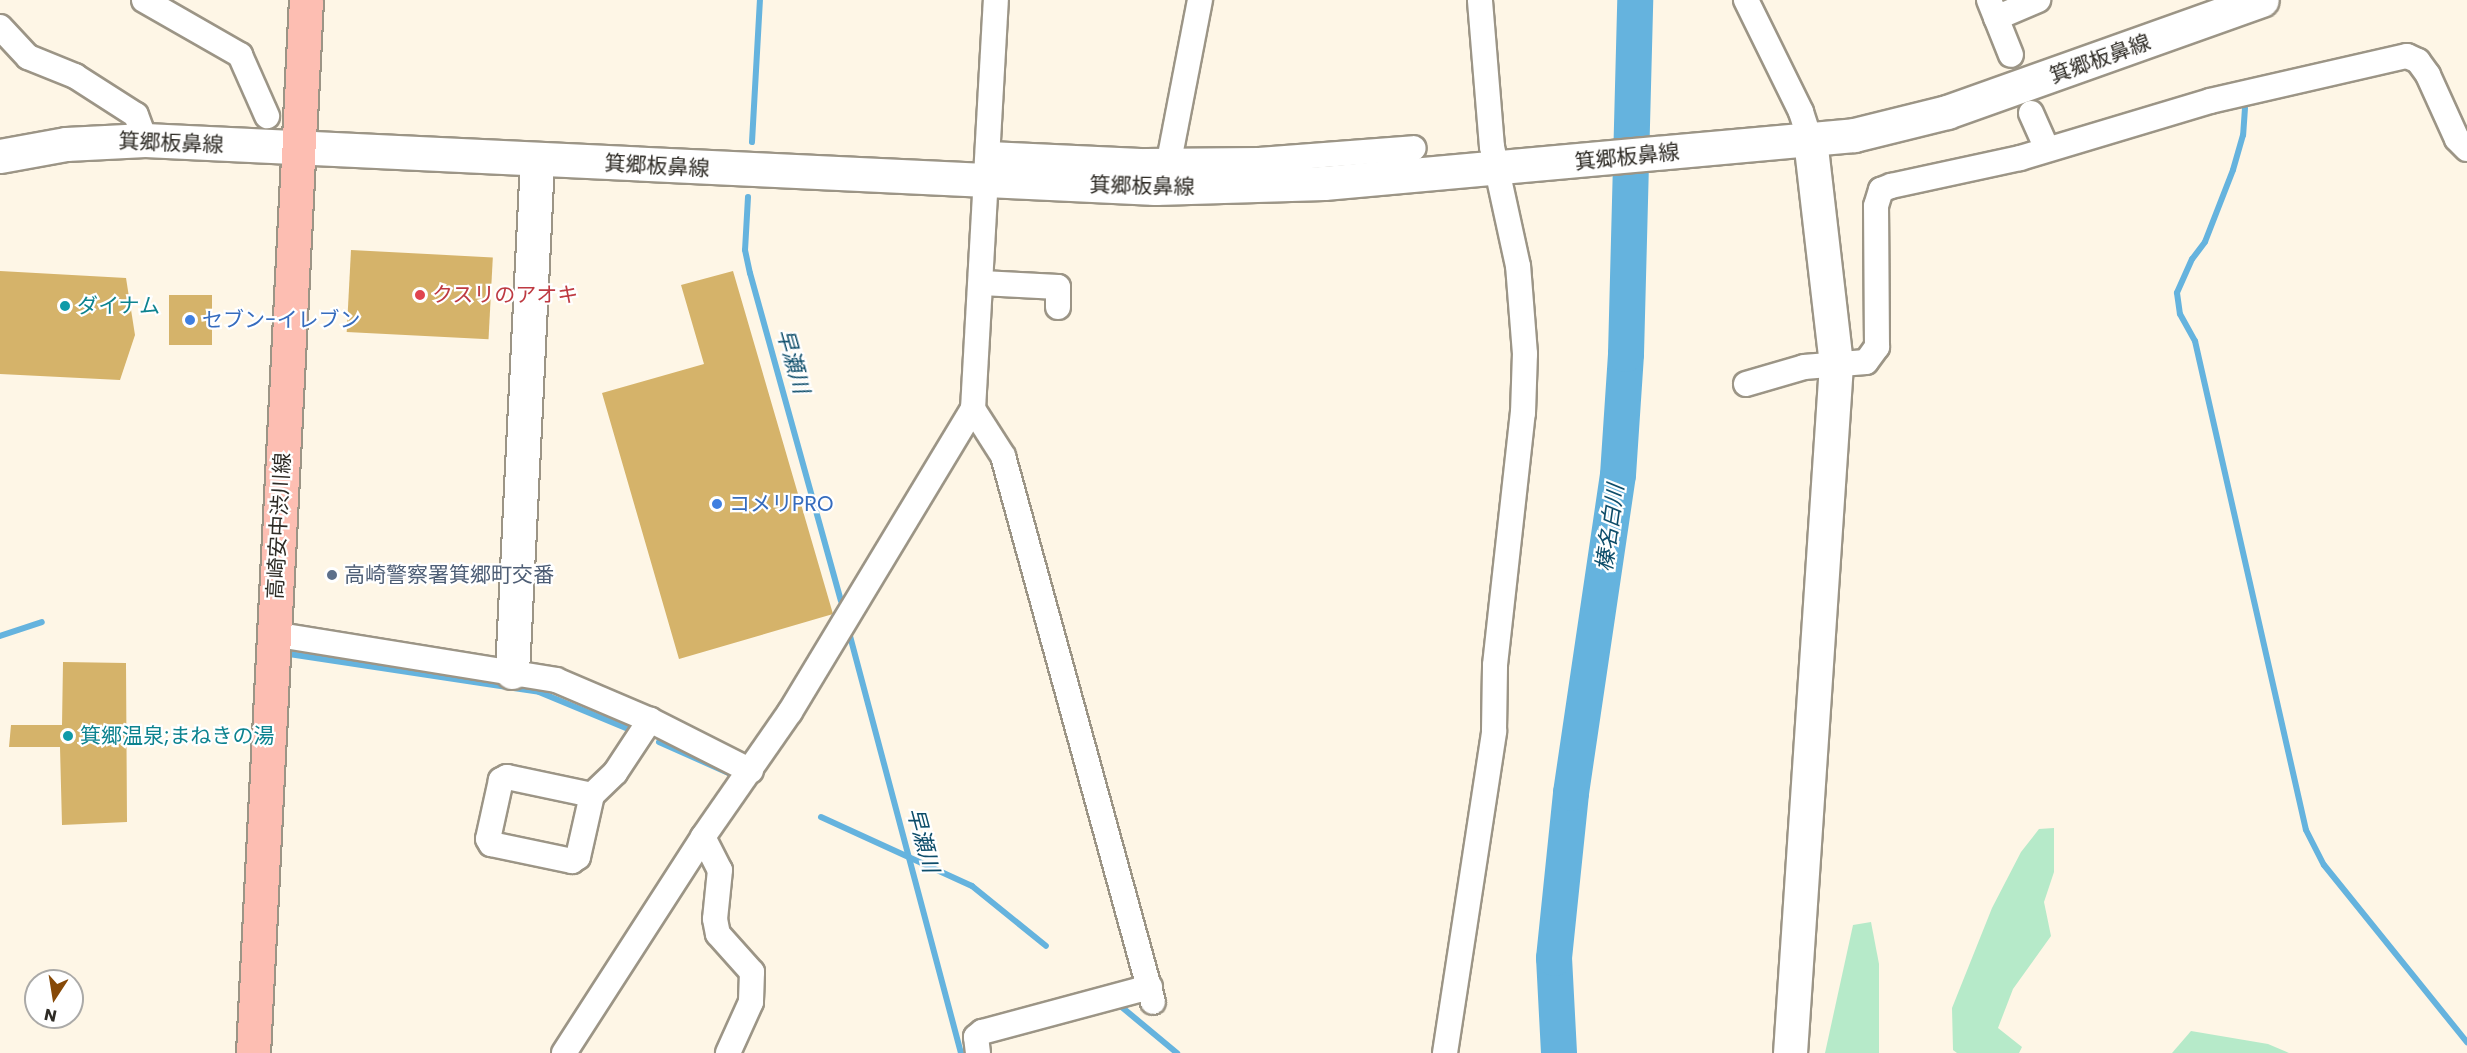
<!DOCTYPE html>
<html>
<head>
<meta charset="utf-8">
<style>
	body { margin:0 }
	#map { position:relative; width:2467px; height:1053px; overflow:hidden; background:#fef6e6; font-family:Poppins,"Noto Sans JP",sans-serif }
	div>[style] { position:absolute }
	.green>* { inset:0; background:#b6eac9 }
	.stream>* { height:6px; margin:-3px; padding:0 3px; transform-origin:3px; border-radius:3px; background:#65b3de }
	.river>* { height:36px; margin:-18px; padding:0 18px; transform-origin:18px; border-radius:18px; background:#65b3de }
	.building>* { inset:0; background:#d5b36a; transform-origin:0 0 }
	.roads { filter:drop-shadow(2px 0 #9c9586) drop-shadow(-2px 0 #9c9586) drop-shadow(0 2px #9c9586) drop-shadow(0 -2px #9c9586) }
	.street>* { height:24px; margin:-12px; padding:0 12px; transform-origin:12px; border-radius:12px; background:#fff }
	.secondary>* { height:33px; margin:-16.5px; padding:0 16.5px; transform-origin:16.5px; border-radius:16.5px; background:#fff }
	.primary>* { height:33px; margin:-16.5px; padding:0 16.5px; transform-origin:16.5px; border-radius:16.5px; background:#fdbeb2 }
	.dots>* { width:16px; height:16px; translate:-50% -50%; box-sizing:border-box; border:3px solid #fff; border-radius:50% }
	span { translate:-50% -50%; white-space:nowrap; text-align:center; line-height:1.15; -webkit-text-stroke:4.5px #fff; paint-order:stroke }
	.street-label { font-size:21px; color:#2e2b25 }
	.health-label { font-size:21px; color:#be3a42 }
	.left { translate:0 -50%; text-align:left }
	.culture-label { font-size:21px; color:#0d838f }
	.shop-label { font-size:21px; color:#366cbe }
	.service-label { font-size:21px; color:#4e5e75 }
	.water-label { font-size:22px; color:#0d4d6a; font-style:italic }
	.north { position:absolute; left:24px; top:969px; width:60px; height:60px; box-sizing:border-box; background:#fff; border:2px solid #abaaa8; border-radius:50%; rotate:192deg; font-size:16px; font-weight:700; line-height:24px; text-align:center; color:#2e2b25 }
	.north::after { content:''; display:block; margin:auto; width:21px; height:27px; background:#864907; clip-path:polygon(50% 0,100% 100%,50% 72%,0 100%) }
</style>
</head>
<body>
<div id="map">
	<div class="green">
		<i style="clip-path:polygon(2054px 828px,2054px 872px,2044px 902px,2051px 936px,2013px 989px,1998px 1028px,2022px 1047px,2019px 1053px,1957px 1053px,1953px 1050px,1952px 1008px,1992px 908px,2021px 852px,2039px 829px)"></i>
		<i style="clip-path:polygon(1871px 922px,1879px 964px,1879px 1053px,1825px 1053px,1853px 925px)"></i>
		<i style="clip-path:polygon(2191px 1031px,2268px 1044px,2289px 1053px,2172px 1053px)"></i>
	</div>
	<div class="stream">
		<i style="left:2245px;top:108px;width:27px;rotate:94deg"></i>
		<i style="left:2243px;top:135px;width:36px;rotate:106deg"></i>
		<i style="left:2233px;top:170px;width:77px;rotate:111.3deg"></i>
		<i style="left:2205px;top:242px;width:21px;rotate:127deg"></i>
		<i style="left:2192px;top:259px;width:37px;rotate:114deg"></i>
		<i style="left:2177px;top:293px;width:21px;rotate:82deg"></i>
		<i style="left:2180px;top:314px;width:31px;rotate:61deg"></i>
		<i style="left:2195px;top:341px;width:501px;rotate:77.21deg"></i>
		<i style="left:2306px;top:830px;width:39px;rotate:63deg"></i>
		<i style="left:2324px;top:865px;width:228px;rotate:51.1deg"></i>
		<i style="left:752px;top:142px;width:142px;rotate:-86.8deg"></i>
		<i style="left:748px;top:197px;width:53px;rotate:93.2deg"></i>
		<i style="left:745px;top:250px;width:24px;rotate:78deg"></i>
		<i style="left:750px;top:273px;width:340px;rotate:74.5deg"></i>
		<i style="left:0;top:636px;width:44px;rotate:-18.4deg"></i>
		<i style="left:850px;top:636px;width:432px;rotate:75.1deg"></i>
		<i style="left:289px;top:654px;width:253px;rotate:8.6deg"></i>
		<i style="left:539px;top:692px;width:94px;rotate:22.5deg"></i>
		<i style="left:659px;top:742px;width:81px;rotate:24deg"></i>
		<i style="left:821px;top:817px;width:166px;rotate:24.6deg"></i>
		<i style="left:972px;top:886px;width:95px;rotate:39deg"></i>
		<i style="left:1118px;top:1004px;width:77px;rotate:39.7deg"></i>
	</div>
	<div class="river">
		<i style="left:1559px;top:1053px;width:95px;rotate:-93deg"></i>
		<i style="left:1554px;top:958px;width:166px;rotate:-84.1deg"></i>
		<i style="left:1571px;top:793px;width:321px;rotate:-81.6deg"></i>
		<i style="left:1618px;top:475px;width:121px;rotate:-86.2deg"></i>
		<i style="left:1626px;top:354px;width:354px;rotate:-88.5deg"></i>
	</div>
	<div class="building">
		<i style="left:351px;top:250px;width:142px;height:82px;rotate:3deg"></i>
		<i style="clip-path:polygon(0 271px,126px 278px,135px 335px,120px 380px,0 374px)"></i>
		<i style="clip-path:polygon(733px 271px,833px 614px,679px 659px,602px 393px,704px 364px,681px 285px)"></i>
		<i style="left:169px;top:295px;width:43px;height:50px"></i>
		<i style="clip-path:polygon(63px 662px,126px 663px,127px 822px,62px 825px,60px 747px,9px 747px,11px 725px,62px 725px)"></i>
	</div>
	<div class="roads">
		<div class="street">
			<i style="left:144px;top:0;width:111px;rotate:29.8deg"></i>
			<i style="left:240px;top:55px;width:67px;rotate:66.1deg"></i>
			<i style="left:1746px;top:0;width:125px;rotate:63.8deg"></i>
			<i style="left:1801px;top:112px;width:29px;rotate:72deg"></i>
			<i style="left:1989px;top:0;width:59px;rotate:68.2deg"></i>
			<i style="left:1996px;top:18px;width:46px;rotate:-23.2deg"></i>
			<i style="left:0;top:27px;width:41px;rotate:47deg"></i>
			<i style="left:28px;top:57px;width:51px;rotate:22deg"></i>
			<i style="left:75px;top:76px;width:72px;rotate:32.6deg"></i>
			<i style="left:136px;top:115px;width:27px;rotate:70deg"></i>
			<i style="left:2031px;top:113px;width:39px;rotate:66deg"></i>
			<i style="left:989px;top:154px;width:157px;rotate:2.6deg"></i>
			<i style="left:1146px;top:161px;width:113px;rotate:-0.5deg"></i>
			<i style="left:1259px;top:160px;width:155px;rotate:-4.4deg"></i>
			<i style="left:1169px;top:161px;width:164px;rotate:-79.1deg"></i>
			<i style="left:982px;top:283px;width:76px;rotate:3deg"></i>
			<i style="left:1058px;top:287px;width:20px;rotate:90deg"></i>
			<i style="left:1746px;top:384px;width:60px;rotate:-16.3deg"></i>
			<i style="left:1804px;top:367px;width:62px;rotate:-4.6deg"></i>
			<i style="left:1866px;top:362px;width:19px;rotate:-54deg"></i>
			<i style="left:1877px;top:347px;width:141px;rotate:-90.4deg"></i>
			<i style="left:1876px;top:206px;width:17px;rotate:-73deg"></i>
			<i style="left:1881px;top:190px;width:11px;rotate:-22deg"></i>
			<i style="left:1891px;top:186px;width:132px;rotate:-12.2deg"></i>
			<i style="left:2020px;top:158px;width:198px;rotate:-16.7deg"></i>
			<i style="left:2210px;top:101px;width:202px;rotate:-12.9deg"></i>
			<i style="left:2407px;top:56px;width:12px;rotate:24deg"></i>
			<i style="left:2418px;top:61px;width:17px;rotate:54deg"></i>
			<i style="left:2428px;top:75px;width:70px;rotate:65.6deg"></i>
			<i style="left:2457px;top:139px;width:14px;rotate:45deg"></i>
			<i style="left:973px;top:409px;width:56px;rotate:57.4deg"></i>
			<i style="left:1003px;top:456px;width:566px;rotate:74.64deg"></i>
			<i style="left:273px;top:634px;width:287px;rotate:9.2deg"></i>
			<i style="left:556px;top:680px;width:102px;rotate:23.1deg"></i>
			<i style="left:650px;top:720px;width:113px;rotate:26.8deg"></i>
			<i style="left:592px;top:795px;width:87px;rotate:-168deg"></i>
			<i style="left:507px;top:777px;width:7px;rotate:153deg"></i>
			<i style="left:501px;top:780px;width:60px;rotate:102.4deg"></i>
			<i style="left:488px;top:839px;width:6px;rotate:59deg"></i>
			<i style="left:491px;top:844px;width:83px;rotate:11.9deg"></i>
			<i style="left:572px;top:861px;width:7px;rotate:-34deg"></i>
			<i style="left:578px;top:857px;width:64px;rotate:-77.3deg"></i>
			<i style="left:592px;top:795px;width:32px;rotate:-44deg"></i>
			<i style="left:615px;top:773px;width:64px;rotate:-56.6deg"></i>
			<i style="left:703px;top:837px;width:37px;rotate:63deg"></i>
			<i style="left:720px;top:870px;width:49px;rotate:95.8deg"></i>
			<i style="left:715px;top:919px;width:15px;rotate:79deg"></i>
			<i style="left:718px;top:934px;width:51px;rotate:48.2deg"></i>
			<i style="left:752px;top:972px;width:30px;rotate:92deg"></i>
			<i style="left:751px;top:1002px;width:56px;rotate:114.3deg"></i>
			<i style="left:564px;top:1053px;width:257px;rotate:-57.2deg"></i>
			<i style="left:703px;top:837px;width:152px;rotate:-55.2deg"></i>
			<i style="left:790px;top:712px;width:354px;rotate:-58.9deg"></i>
			<i style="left:973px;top:409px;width:410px;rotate:-86.8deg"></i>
			<i style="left:978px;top:1053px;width:16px;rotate:-97deg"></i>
			<i style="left:976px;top:1037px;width:8px;rotate:-40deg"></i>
			<i style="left:982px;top:1032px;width:174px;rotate:-15deg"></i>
			<i style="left:1445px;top:1053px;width:326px;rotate:-81.3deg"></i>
			<i style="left:1494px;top:731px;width:66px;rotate:-89.1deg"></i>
			<i style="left:1495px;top:665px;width:254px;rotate:-83.7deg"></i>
			<i style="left:1523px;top:413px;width:59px;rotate:-88.1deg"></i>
			<i style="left:1525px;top:354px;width:88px;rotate:-94.5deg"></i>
			<i style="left:1518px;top:266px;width:122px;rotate:-102.3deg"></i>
			<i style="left:1492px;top:147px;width:147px;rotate:-94.7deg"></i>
		</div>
		<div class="secondary">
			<i style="left:0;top:156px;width:67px;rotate:-10.3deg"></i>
			<i style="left:66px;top:144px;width:79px;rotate:-2.9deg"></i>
			<i style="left:145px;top:140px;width:1012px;rotate:2.72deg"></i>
			<i style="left:1156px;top:188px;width:168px;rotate:-1.7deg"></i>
			<i style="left:1324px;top:183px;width:532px;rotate:-5.17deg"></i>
			<i style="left:1854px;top:135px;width:96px;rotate:-13.9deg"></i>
			<i style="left:1947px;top:112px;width:334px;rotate:-19.6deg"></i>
			<i style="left:512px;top:672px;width:513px;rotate:-87.2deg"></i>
			<i style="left:1790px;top:1053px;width:691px;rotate:-86.18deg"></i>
			<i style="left:1836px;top:364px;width:226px;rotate:-96.6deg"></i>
		</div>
		<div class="primary">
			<i style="left:253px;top:1053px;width:1054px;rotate:-87.12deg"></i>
		</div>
	</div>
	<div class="dots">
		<i style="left:420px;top:295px;background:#e0444e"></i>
		<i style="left:65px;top:306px;background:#0f9aa8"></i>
		<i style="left:190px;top:320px;background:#3f7fe0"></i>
		<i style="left:717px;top:504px;background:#3f7fe0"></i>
		<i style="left:332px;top:575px;background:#5c6f8a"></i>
		<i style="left:68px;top:736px;background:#0f9aa8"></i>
	</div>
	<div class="street-label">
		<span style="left:2100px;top:59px;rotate:-20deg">箕郷板鼻線</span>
		<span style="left:171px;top:143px;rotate:2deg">箕郷板鼻線</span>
		<span style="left:1627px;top:157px;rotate:-6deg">箕郷板鼻線</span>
		<span style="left:657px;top:166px;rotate:3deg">箕郷板鼻線</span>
		<span style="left:1142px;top:186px;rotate:1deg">箕郷板鼻線</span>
		<span style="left:279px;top:526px;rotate:-87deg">高崎安中渋川線</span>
	</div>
	<div class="health-label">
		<span class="left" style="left:432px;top:295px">クスリのアオキ</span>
	</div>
	<div class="culture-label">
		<span class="left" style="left:77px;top:306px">ダイナム</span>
		<span class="left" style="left:80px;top:736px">箕郷温泉;まねきの湯</span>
	</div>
	<div class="shop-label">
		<span class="left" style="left:202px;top:320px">セブン-イレブン</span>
		<span class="left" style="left:729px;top:504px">コメリPRO</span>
	</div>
	<div class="service-label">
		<span class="left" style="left:344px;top:575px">高崎警察署箕郷町交番</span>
	</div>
	<div class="water-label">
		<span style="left:793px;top:361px;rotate:74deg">早瀬川</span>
		<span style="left:1610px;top:528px;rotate:-82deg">榛名白川</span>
		<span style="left:923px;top:840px;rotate:75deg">早瀬川</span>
	</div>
	<div class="north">N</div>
</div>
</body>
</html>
